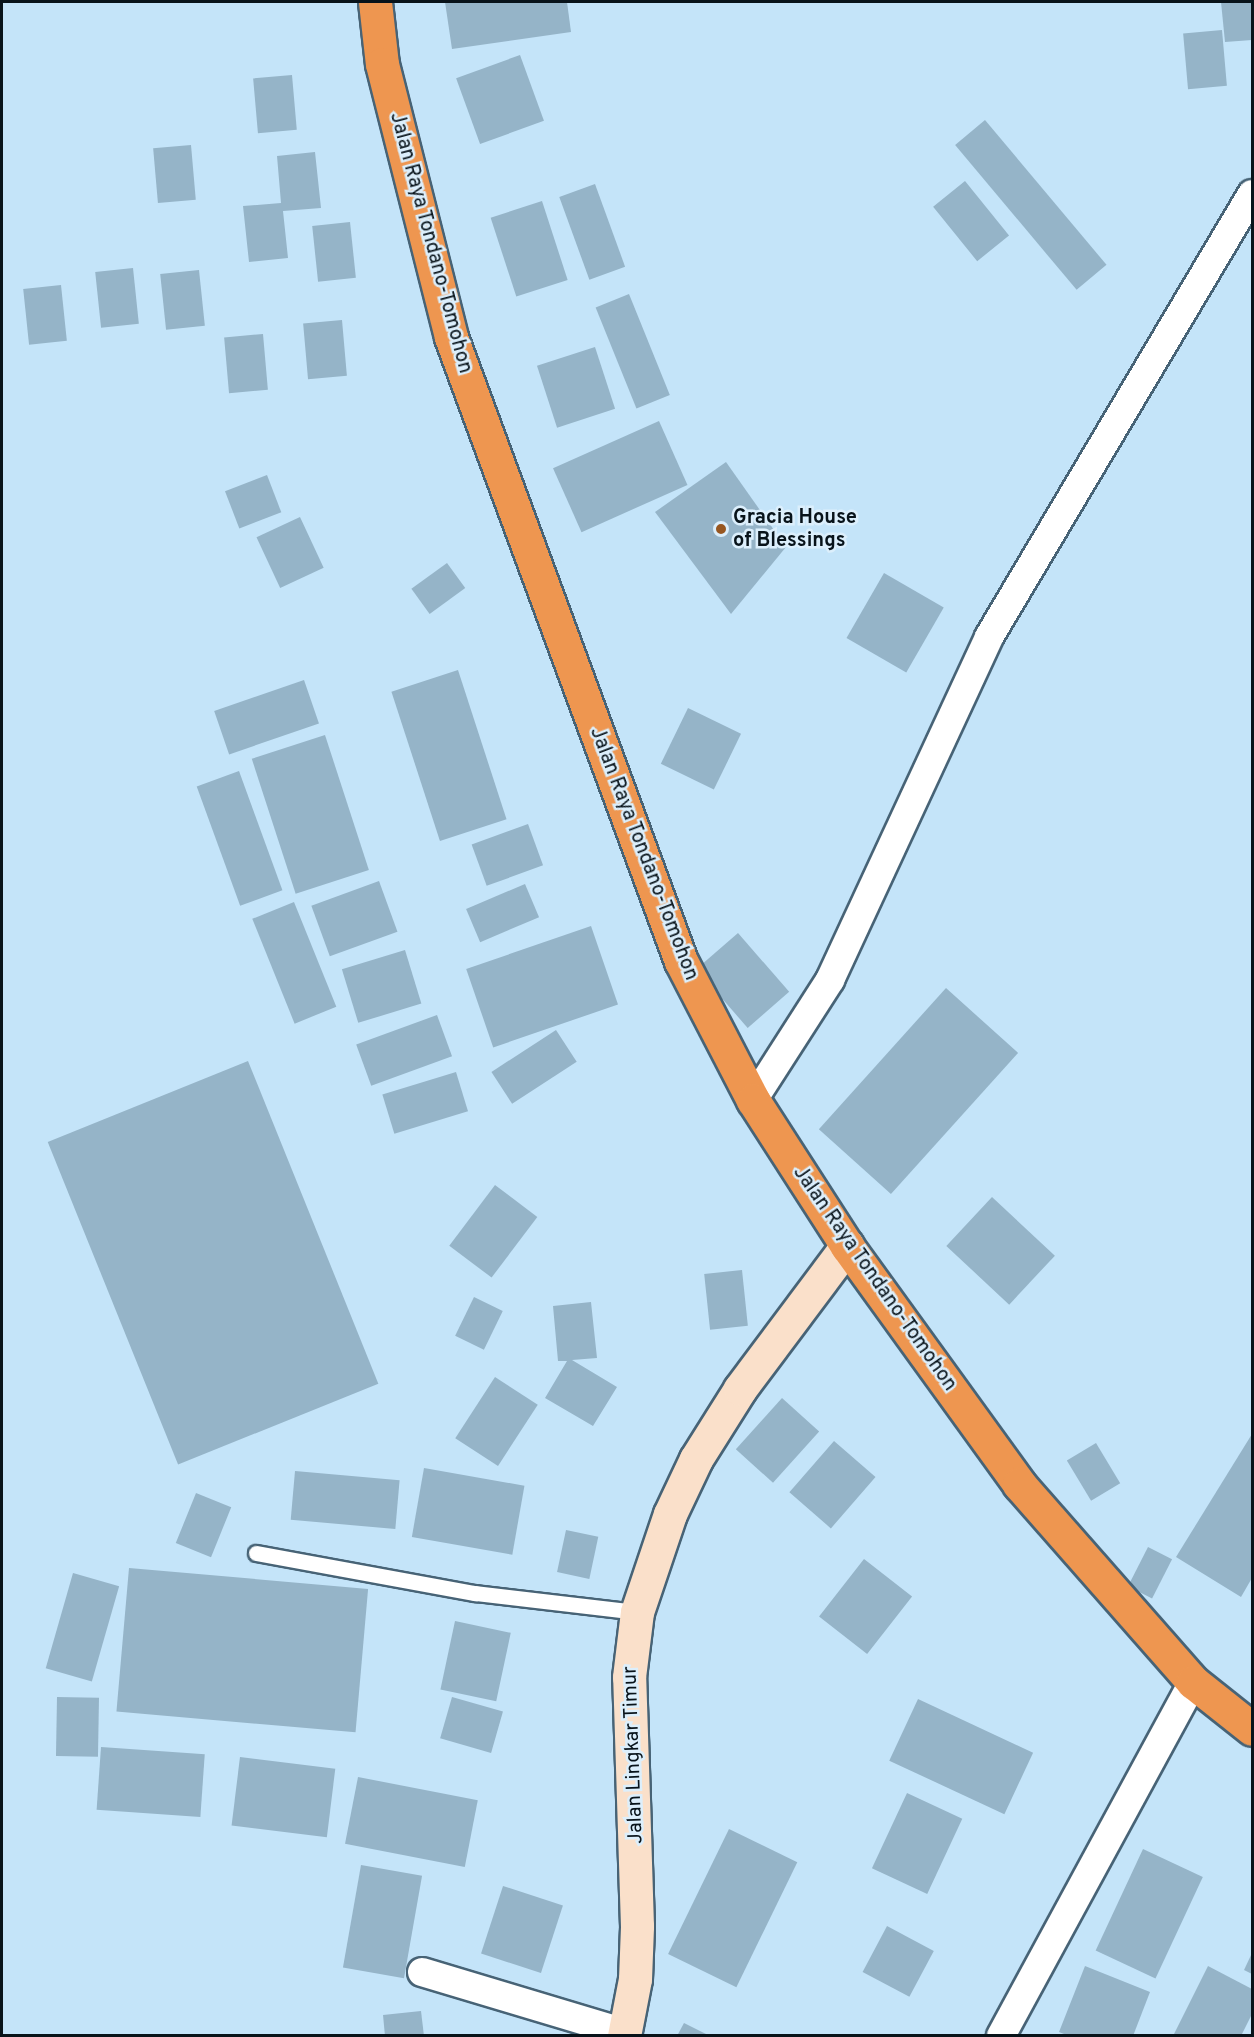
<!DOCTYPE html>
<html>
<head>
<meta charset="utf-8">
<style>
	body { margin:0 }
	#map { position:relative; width:1254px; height:2037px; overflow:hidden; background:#c4e4f9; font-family:Overpass,sans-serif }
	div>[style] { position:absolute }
	.building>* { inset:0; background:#95b4c8; transform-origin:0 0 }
	.roads { filter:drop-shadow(2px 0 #476376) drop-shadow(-2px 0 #476376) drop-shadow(0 2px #476376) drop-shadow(0 -2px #476376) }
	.lane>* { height:15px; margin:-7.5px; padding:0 7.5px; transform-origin:7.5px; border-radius:7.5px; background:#fff }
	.street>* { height:28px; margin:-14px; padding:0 14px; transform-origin:14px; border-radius:14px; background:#fff }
	.secondary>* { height:33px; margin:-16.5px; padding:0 16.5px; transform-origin:16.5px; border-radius:16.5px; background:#fae0ca }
	.highway>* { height:33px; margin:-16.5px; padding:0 16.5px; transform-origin:16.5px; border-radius:16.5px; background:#ee9650 }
	.dots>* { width:16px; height:16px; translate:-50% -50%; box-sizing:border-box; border:3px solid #dceffc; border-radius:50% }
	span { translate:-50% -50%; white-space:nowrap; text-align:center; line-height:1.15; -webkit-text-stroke:5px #dceffc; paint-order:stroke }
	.street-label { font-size:20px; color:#08131a }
	.poi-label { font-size:20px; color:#08131a; font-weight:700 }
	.left { translate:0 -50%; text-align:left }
	.frame { position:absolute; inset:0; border:3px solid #08131a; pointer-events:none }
</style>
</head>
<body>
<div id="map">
	<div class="building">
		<i style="clip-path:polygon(445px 2px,567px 2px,571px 32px,452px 49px)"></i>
		<i style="clip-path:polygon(1221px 2px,1252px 2px,1252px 40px,1225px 42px)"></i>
		<i style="left:1222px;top:30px;width:56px;height:39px;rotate:85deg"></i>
		<i style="left:520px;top:55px;width:70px;height:68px;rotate:70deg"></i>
		<i style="left:292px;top:75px;width:55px;height:39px;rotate:85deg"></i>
		<i style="left:985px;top:120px;width:189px;height:39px;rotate:50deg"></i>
		<i style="left:191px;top:145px;width:55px;height:38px;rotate:85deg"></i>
		<i style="clip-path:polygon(315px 152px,321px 208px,283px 211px,288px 258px,249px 262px,243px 206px,281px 203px,277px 156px)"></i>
		<i style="left:965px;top:181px;width:70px;height:41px;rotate:51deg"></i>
		<i style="left:595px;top:184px;width:88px;height:38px;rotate:70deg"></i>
		<i style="left:542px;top:201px;width:83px;height:54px;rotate:72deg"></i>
		<i style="left:350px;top:222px;width:56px;height:38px;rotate:84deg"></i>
		<i style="left:133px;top:268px;width:56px;height:38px;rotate:84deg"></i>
		<i style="left:199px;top:270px;width:56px;height:39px;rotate:84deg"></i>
		<i style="left:61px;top:285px;width:56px;height:38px;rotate:84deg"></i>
		<i style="left:629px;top:294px;width:109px;height:36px;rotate:68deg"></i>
		<i style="left:342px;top:320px;width:56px;height:39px;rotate:85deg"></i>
		<i style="left:263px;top:334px;width:56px;height:39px;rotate:85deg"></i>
		<i style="left:595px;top:347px;width:65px;height:61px;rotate:72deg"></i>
		<i style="left:659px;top:421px;width:70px;height:116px;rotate:66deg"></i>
		<i style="clip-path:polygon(726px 462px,786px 547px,731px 614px,655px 512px)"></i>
		<i style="left:267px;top:475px;width:40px;height:45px;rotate:69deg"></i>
		<i style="left:300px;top:517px;width:56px;height:48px;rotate:65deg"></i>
		<i style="left:447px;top:563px;width:31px;height:44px;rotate:54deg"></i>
		<i style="left:884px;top:573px;width:69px;height:75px;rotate:30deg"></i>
		<i style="left:458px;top:670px;width:157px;height:70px;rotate:72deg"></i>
		<i style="left:304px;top:680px;width:46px;height:95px;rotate:71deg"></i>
		<i style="left:688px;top:708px;width:59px;height:62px;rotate:26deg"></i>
		<i style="left:325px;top:735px;width:142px;height:77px;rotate:72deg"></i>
		<i style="left:239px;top:771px;width:127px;height:45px;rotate:70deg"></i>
		<i style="left:528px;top:824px;width:44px;height:60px;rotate:70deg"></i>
		<i style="left:379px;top:881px;width:54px;height:72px;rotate:70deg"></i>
		<i style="left:525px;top:884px;width:36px;height:64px;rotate:67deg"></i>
		<i style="left:294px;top:902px;width:113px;height:45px;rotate:68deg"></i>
		<i style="left:591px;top:926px;width:83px;height:132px;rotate:71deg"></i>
		<i style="left:738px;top:933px;width:78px;height:55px;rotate:49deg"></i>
		<i style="left:405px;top:950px;width:56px;height:66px;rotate:73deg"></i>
		<i style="left:946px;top:988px;width:97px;height:190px;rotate:42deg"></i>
		<i style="left:437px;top:1015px;width:44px;height:86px;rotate:70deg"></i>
		<i style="left:556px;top:1030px;width:38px;height:77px;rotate:57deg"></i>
		<i style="left:248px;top:1061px;width:348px;height:216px;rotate:68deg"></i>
		<i style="left:456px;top:1072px;width:41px;height:77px;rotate:73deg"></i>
		<i style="left:495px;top:1185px;width:53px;height:76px;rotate:37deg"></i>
		<i style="left:992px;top:1197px;width:86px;height:67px;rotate:43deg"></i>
		<i style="left:742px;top:1270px;width:56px;height:38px;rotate:84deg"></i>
		<i style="left:474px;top:1297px;width:32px;height:43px;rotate:26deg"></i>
		<i style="clip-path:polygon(591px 1302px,597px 1358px,572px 1360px,617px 1387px,593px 1426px,545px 1398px,567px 1361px,558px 1361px,553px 1306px)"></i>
		<i style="left:495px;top:1377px;width:51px;height:73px;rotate:33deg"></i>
		<i style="left:782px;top:1398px;width:50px;height:69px;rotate:42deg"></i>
		<i style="clip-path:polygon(1252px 1434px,1252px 1578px,1241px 1597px,1176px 1557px)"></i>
		<i style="left:834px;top:1441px;width:55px;height:68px;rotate:41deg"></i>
		<i style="left:1096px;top:1443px;width:47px;height:34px;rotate:59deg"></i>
		<i style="left:424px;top:1468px;width:102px;height:70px;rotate:10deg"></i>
		<i style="left:295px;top:1471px;width:105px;height:49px;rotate:5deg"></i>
		<i style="left:196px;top:1493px;width:38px;height:54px;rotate:22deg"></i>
		<i style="left:566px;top:1530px;width:33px;height:43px;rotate:12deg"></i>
		<i style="left:1148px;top:1547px;width:27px;height:44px;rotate:27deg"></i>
		<i style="left:864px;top:1559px;width:61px;height:73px;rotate:38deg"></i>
		<i style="left:129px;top:1568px;width:240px;height:144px;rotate:5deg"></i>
		<i style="left:73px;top:1573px;width:48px;height:99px;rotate:16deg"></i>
		<i style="left:455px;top:1621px;width:57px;height:70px;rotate:12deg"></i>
		<i style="left:57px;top:1697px;width:42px;height:59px;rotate:1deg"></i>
		<i style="left:452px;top:1697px;width:53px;height:43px;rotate:16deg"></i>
		<i style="left:918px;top:1699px;width:127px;height:68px;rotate:25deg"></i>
		<i style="left:101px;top:1747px;width:104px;height:63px;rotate:4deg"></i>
		<i style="left:240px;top:1757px;width:96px;height:69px;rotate:7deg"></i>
		<i style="left:358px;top:1777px;width:122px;height:68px;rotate:11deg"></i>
		<i style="left:907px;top:1793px;width:61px;height:83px;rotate:25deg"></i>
		<i style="left:729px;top:1829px;width:76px;height:139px;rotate:26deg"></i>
		<i style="left:1143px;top:1849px;width:66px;height:112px;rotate:25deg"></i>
		<i style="left:361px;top:1865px;width:62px;height:104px;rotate:10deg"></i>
		<i style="left:503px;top:1886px;width:63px;height:71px;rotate:18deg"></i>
		<i style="left:887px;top:1926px;width:53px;height:52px;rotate:28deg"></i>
		<i style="clip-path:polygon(1252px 1953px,1252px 1974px,1244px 1970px)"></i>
		<i style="clip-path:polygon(1085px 1966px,1150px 1992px,1133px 2036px,1069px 2036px,1059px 2032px)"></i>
		<i style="clip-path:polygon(1208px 1966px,1252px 1989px,1252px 2014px,1241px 2036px,1173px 2036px)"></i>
		<i style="clip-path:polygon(421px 2011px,424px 2036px,385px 2036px,383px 2015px)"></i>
		<i style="clip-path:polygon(684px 2023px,710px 2036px,677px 2036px)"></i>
	</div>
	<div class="roads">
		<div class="lane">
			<i style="left:256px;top:1553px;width:223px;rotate:10.4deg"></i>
			<i style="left:475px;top:1593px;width:163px;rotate:6.7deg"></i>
		</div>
		<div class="street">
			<i style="left:753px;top:1100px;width:143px;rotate:-57.3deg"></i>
			<i style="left:830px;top:980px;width:378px;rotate:-65.1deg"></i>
			<i style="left:989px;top:637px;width:515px;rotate:-59.3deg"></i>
			<i style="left:422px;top:1972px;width:212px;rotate:16.7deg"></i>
			<i style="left:1001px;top:2036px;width:403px;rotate:-61.5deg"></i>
		</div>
		<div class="secondary">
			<i style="left:624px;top:2036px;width:58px;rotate:-79.1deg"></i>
			<i style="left:635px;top:1979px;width:53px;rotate:-87.8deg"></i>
			<i style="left:637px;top:1926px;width:249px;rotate:-91.8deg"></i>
			<i style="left:629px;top:1677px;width:65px;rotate:-83deg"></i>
			<i style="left:637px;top:1612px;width:103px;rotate:-71.4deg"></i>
			<i style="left:670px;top:1514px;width:61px;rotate:-64.7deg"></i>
			<i style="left:696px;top:1459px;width:83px;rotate:-57.8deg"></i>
			<i style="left:740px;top:1389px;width:179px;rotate:-53.2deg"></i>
		</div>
		<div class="highway">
			<i style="left:375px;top:2px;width:62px;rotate:83.6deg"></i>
			<i style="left:382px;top:64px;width:282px;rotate:75.8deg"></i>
			<i style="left:451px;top:337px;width:665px;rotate:69.77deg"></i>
			<i style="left:681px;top:961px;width:157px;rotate:62.6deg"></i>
			<i style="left:753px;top:1100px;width:174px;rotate:57.2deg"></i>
			<i style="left:847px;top:1246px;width:294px;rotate:54.1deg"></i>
			<i style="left:1019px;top:1484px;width:264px;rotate:48.7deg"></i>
			<i style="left:1193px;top:1682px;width:75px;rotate:38.5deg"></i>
		</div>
	</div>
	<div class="dots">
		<i style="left:721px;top:529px;background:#975721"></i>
	</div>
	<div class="street-label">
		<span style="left:430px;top:243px;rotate:75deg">Jalan Raya Tondano-Tomohon</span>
		<span style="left:643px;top:854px;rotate:69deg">Jalan Raya Tondano-Tomohon</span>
		<span style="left:874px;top:1279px;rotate:55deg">Jalan Raya Tondano-Tomohon</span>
		<span style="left:634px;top:1755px;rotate:-92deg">Jalan Lingkar Timur</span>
	</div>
	<div class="poi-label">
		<span class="left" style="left:733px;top:530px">Gracia House<br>of Blessings</span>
	</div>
	<div class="frame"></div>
</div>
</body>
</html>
